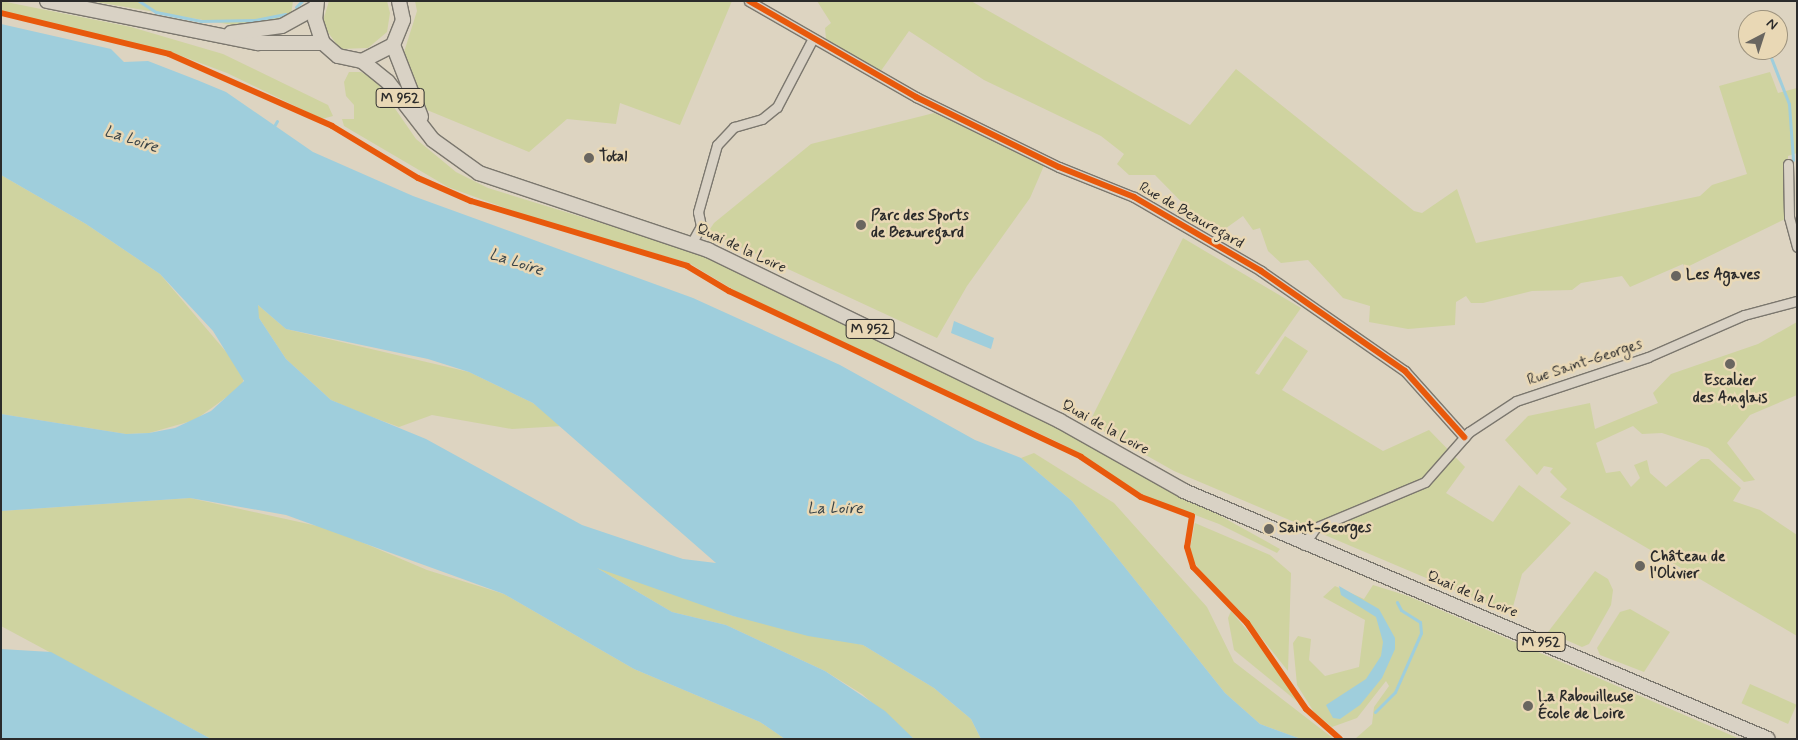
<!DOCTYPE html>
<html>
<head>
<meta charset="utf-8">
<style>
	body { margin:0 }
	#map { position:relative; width:1798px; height:740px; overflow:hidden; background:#ddd4c1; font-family:Mynerve,sans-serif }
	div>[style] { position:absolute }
	.green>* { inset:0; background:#cfd3a0; transform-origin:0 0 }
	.water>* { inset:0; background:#9fcedc }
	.stream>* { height:3px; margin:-1.5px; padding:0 1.5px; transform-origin:1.5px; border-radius:1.5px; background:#9fcedc }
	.roads { filter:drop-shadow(1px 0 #7b776e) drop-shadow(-1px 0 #7b776e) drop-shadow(0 1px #7b776e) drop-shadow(0 -1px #7b776e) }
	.street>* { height:9px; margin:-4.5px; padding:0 4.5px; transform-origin:4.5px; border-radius:4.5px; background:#d9d2c5 }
	.primary>* { height:14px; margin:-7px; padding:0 7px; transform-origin:7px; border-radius:7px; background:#d9d2c5 }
	.cycleway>* { height:6px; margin:-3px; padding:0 3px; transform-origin:3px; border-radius:3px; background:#e8590c }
	.dots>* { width:14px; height:14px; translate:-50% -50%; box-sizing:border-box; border:2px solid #e9d8b5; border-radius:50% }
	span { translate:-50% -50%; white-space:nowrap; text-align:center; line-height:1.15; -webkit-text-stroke:5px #e9d8b5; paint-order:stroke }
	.shield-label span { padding:1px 4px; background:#e9d8b5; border:1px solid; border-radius:4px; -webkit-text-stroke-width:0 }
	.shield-label { font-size:14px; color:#2b2b2b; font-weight:700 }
	.poi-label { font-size:15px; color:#2b2b2b; font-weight:700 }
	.left { translate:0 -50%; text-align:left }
	.street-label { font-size:15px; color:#2b2b2b }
	.water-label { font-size:16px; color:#384347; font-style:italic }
	.frame { position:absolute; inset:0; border:2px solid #2b2b2b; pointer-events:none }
	.north { position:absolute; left:1738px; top:10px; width:50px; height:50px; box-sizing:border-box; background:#e9d8b5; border:1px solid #9d937e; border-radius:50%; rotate:40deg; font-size:14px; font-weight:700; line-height:20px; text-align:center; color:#2b2b2b }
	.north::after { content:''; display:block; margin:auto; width:18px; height:22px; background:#696660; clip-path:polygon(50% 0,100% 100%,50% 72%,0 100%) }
</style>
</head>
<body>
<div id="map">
	<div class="green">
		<i style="clip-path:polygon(1px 1px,131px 27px,223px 54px,328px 105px,333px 116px,322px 119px,227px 73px,171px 52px,1px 13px)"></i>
		<i style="clip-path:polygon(90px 1px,293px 1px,291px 15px,279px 21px,233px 25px)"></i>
		<i style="clip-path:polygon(329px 1px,387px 1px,390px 13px,387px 32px,368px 48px,340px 49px,322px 24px)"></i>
		<i style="clip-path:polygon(415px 1px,732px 1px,680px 125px,620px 103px,616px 124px,567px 119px,529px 152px,427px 110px,404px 52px,417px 11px)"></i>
		<i style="clip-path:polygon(817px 1px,971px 1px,1190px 125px,1236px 69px,1414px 211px,1422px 213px,1457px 189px,1476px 243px,1700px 196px,1712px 185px,1747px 174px,1719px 86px,1770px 72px,1778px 93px,1797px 88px,1797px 153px,1788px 156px,1789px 217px,1685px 268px,1683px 264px,1630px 287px,1622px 276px,1581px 283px,1572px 290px,1532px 291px,1483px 303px,1471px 303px,1466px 296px,1456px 302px,1455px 325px,1408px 329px,1369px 322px,1370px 306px,1343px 298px,1308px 260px,1281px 263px,1268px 251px,1260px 228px,1253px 230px,1243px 216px,1215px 236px,1155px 175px,1129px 175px,1117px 164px,1124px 154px,1101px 136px,984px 80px,909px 31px,878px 75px,819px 44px,826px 39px,825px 28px,831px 23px)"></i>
		<i style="clip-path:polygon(349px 72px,361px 72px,376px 81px,416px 139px,456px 172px,488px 188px,705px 255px,1071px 433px,1280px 549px,1277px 553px,1219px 524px,1145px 496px,1062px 444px,739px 293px,689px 263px,541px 221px,448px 187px,344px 126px,342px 119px,354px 119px,354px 105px,346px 96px,344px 82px)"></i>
		<i style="clip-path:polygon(934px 113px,1046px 161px,1030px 198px,967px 286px,937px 338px,708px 232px,714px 223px,811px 144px)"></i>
		<i style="clip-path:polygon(1px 175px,86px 224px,160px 274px,239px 367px,244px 375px,242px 386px,195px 420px,149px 433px,126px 434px,1px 414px)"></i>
		<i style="clip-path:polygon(1183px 238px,1301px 308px,1255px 373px,1259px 375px,1285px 336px,1308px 351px,1282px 390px,1383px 451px,1429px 430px,1465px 467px,1446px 493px,1493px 522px,1519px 485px,1571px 523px,1522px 574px,1511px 614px,1174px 471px,1089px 423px)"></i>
		<i style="clip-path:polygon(258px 305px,286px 329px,469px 372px,533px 403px,562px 426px,512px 429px,432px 415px,399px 427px,361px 413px,331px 400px,286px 359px,259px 318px,255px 308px)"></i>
		<i style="clip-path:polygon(1797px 322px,1797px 395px,1750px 415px,1727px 443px,1755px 480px,1744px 482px,1708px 448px,1662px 433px,1642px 434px,1633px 426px,1596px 443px,1606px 473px,1620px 471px,1631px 487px,1640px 478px,1634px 465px,1647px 460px,1650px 473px,1666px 487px,1701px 459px,1709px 459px,1741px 488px,1733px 501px,1760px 510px,1797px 535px,1797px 636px,1560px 497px,1567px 489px,1550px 472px,1553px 468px,1544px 466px,1537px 475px,1505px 440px,1528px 416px,1590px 403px,1595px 429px,1658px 403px,1653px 393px,1671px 374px,1758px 344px)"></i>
		<i style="clip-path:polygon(1034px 453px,1114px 503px,1207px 607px,1234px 662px,1334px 739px,1301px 739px,1260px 724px,1225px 693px,1072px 501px,1021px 458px)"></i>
		<i style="clip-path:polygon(190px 498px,331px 529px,427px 570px,504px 594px,634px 669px,760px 722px,785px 739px,211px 739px,1px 626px,1px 511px)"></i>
		<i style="clip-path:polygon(1195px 523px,1270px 555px,1291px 573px,1288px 671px,1241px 612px,1202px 574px,1189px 554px)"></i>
		<i style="clip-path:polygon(605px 567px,733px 616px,863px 645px,934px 688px,971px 719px,981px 739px,914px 739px,862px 694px,825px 671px,726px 625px,672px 612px,597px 568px)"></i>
		<i style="clip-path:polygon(1595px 571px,1608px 579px,1613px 590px,1611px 605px,1589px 644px,1582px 647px,1548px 632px)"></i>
		<i style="clip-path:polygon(1373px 585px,1408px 596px,1740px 739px,1355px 739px,1372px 724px,1374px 707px,1389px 686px,1386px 681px,1357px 718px,1332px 727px,1314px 712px,1297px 685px,1293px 643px,1298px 636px,1311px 639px,1309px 660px,1325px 676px,1359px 667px,1365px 620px,1323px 597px,1335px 586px,1364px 599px)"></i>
		<i style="clip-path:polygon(1630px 609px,1670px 632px,1644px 672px,1600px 655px,1597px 648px,1620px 612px)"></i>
		<i style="clip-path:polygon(1231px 611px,1276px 665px,1299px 703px,1234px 650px,1228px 618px)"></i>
		<i style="left:1750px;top:684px;width:51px;height:21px;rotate:24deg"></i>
	</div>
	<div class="water">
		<i style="clip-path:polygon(evenodd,1px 24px,111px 49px,124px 62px,148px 61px,197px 80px,226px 92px,313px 152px,413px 196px,693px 298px,840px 365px,975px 440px,1021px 458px,1072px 501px,1225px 693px,1260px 724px,1301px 739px,981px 739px,971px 719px,934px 688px,863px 645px,808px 636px,733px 616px,597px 568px,672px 612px,726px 625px,825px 671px,885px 711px,914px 739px,785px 739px,760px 722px,634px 669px,504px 594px,286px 515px,190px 498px,1px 511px,1px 414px,126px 434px,149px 433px,175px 428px,211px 411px,244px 381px,213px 331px,160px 274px,86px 224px,1px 175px,1px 24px,258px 305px,286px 329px,428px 359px,469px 372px,533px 403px,716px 563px,683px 559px,582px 525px,426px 439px,331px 400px,286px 359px,259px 318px,258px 305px)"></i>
		<i style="clip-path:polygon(954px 321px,994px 338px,991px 349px,951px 333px)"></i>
		<i style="clip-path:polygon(1339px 586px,1379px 609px,1395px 638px,1395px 649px,1382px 678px,1360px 705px,1340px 719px,1333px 718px,1326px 705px,1366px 679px,1381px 656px,1383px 642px,1376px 617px,1341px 595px)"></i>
		<i style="clip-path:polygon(1px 649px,51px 652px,211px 739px,1px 739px)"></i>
	</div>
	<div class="stream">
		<i style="left:139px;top:1px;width:20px;rotate:33deg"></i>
		<i style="left:156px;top:12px;width:46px;rotate:11.3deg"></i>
		<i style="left:201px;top:21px;width:54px;rotate:-1.1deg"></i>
		<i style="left:255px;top:20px;width:31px;rotate:-11deg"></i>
		<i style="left:296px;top:7px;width:8px;rotate:-45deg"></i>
		<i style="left:1768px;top:50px;width:58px;rotate:68.7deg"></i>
		<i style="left:1789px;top:104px;width:56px;rotate:85.9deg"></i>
		<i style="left:273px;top:128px;width:8px;rotate:-60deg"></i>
		<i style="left:1375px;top:712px;width:28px;rotate:-45deg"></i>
		<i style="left:1395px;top:692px;width:64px;rotate:-66.2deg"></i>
		<i style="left:1421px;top:633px;width:11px;rotate:-95deg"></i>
		<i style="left:1420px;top:622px;width:22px;rotate:-148deg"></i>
		<i style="left:1401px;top:610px;width:9px;rotate:-117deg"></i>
	</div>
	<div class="roads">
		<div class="street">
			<i style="left:749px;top:1px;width:193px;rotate:29.9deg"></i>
			<i style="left:916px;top:97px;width:159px;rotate:26.1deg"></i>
			<i style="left:1059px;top:167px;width:81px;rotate:21.8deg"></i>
			<i style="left:1134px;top:197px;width:147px;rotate:30.2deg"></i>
			<i style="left:1261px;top:271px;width:175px;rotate:34.8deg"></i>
			<i style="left:1405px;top:371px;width:89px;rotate:48.2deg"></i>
			<i style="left:1788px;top:164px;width:53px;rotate:88.9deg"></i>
			<i style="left:1789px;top:217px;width:31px;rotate:75deg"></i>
			<i style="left:691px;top:244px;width:21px;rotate:-61deg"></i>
			<i style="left:701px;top:226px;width:14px;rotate:-102deg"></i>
			<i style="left:698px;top:212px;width:70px;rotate:-74.2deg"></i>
			<i style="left:717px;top:145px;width:25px;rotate:-47deg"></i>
			<i style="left:734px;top:127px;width:29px;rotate:-16deg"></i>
			<i style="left:762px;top:119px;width:19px;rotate:-39deg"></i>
			<i style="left:777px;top:107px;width:76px;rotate:-62.4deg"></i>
			<i style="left:1304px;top:545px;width:20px;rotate:-57deg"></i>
			<i style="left:1315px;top:528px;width:119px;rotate:-22.7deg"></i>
			<i style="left:1425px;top:482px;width:67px;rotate:-48.7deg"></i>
			<i style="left:1469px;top:432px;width:56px;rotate:-33.4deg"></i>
			<i style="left:1516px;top:401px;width:139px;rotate:-18.4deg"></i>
			<i style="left:1648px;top:357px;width:105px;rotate:-23.6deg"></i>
			<i style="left:1744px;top:315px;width:55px;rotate:-14.8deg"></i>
		</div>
		<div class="primary">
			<i style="left:47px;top:1px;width:215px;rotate:11.3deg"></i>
			<i style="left:258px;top:43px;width:65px"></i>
			<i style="left:317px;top:1px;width:18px;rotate:96deg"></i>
			<i style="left:315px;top:19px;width:25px;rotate:72deg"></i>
			<i style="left:323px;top:43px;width:20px;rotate:41deg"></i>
			<i style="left:338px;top:56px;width:25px;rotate:12deg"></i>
			<i style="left:362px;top:61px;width:35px;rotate:-27deg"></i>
			<i style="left:393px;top:45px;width:27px;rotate:-68deg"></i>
			<i style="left:403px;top:20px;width:19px;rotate:-102deg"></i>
			<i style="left:231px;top:33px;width:51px;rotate:-7.8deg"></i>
			<i style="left:282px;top:26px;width:39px;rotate:-29deg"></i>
			<i style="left:393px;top:45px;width:77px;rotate:68.7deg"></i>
			<i style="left:362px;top:61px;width:33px;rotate:39deg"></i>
			<i style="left:388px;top:82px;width:73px;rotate:52.2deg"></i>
			<i style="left:433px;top:140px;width:57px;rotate:35.7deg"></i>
			<i style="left:479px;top:173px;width:242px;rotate:18.6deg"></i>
			<i style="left:708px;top:250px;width:391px;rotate:25.9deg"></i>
			<i style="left:1060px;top:421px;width:142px;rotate:29.4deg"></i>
			<i style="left:1184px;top:491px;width:634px;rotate:23.01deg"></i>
		</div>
	</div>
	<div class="cycleway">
		<i style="left:749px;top:1px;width:193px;rotate:29.9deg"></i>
		<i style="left:916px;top:97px;width:159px;rotate:26.1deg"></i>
		<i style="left:1059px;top:167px;width:81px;rotate:21.8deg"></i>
		<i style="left:1134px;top:197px;width:147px;rotate:30.2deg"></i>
		<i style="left:1261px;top:271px;width:175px;rotate:34.8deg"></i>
		<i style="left:1405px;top:371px;width:89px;rotate:48.2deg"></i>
		<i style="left:1px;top:13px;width:173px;rotate:13.7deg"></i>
		<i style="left:169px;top:54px;width:178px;rotate:23.8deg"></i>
		<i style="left:332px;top:126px;width:100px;rotate:31.2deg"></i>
		<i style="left:418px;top:178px;width:58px;rotate:23.5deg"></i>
		<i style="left:471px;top:201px;width:226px;rotate:16.7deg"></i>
		<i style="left:687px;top:266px;width:49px;rotate:30.8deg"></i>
		<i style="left:729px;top:291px;width:389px;rotate:25.2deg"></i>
		<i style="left:1081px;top:457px;width:72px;rotate:33.7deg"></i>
		<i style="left:1141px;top:497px;width:54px;rotate:20.4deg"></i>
		<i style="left:1192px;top:516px;width:31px;rotate:99deg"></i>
		<i style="left:1187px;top:547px;width:21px;rotate:73deg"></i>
		<i style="left:1193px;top:567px;width:78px;rotate:46deg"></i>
		<i style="left:1247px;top:623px;width:104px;rotate:55.5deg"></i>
		<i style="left:1306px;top:709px;width:45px;rotate:41.4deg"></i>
	</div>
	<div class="dots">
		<i style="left:589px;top:158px;background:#696660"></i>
		<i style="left:861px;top:225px;background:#696660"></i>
		<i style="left:1676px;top:276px;background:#696660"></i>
		<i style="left:1730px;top:364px;background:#696660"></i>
		<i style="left:1269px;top:529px;background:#696660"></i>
		<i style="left:1640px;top:566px;background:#696660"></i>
		<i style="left:1528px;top:706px;background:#696660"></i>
	</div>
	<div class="shield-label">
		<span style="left:400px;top:98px">M 952</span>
		<span style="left:870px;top:329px">M 952</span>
		<span style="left:1541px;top:642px">M 952</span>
	</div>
	<div class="poi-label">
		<span class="left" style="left:599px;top:158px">Total</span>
		<span class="left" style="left:871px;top:225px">Parc des Sports<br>de Beauregard</span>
		<span class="left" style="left:1686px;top:276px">Les Agaves</span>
		<span style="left:1730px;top:390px">Escalier<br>des Anglais</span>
		<span class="left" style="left:1279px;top:529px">Saint-Georges</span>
		<span class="left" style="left:1650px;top:566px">Château de<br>l'Olivier</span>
		<span class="left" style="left:1538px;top:706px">La Rabouilleuse<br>École de Loire</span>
	</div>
	<div class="street-label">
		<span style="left:1191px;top:216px;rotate:30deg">Rue de Beauregard</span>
		<span style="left:741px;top:249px;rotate:25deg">Quai de la Loire</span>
		<span style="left:1585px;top:363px;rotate:-18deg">Rue Saint-Georges</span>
		<span style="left:1105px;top:428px;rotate:29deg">Quai de la Loire</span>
		<span style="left:1472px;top:595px;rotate:23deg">Quai de la Loire</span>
	</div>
	<div class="water-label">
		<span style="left:131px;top:140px;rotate:18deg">La Loire</span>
		<span style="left:516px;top:263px;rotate:18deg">La Loire</span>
		<span style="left:835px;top:509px">La Loire</span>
	</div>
	<div class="frame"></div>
	<div class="north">N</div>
</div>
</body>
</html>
